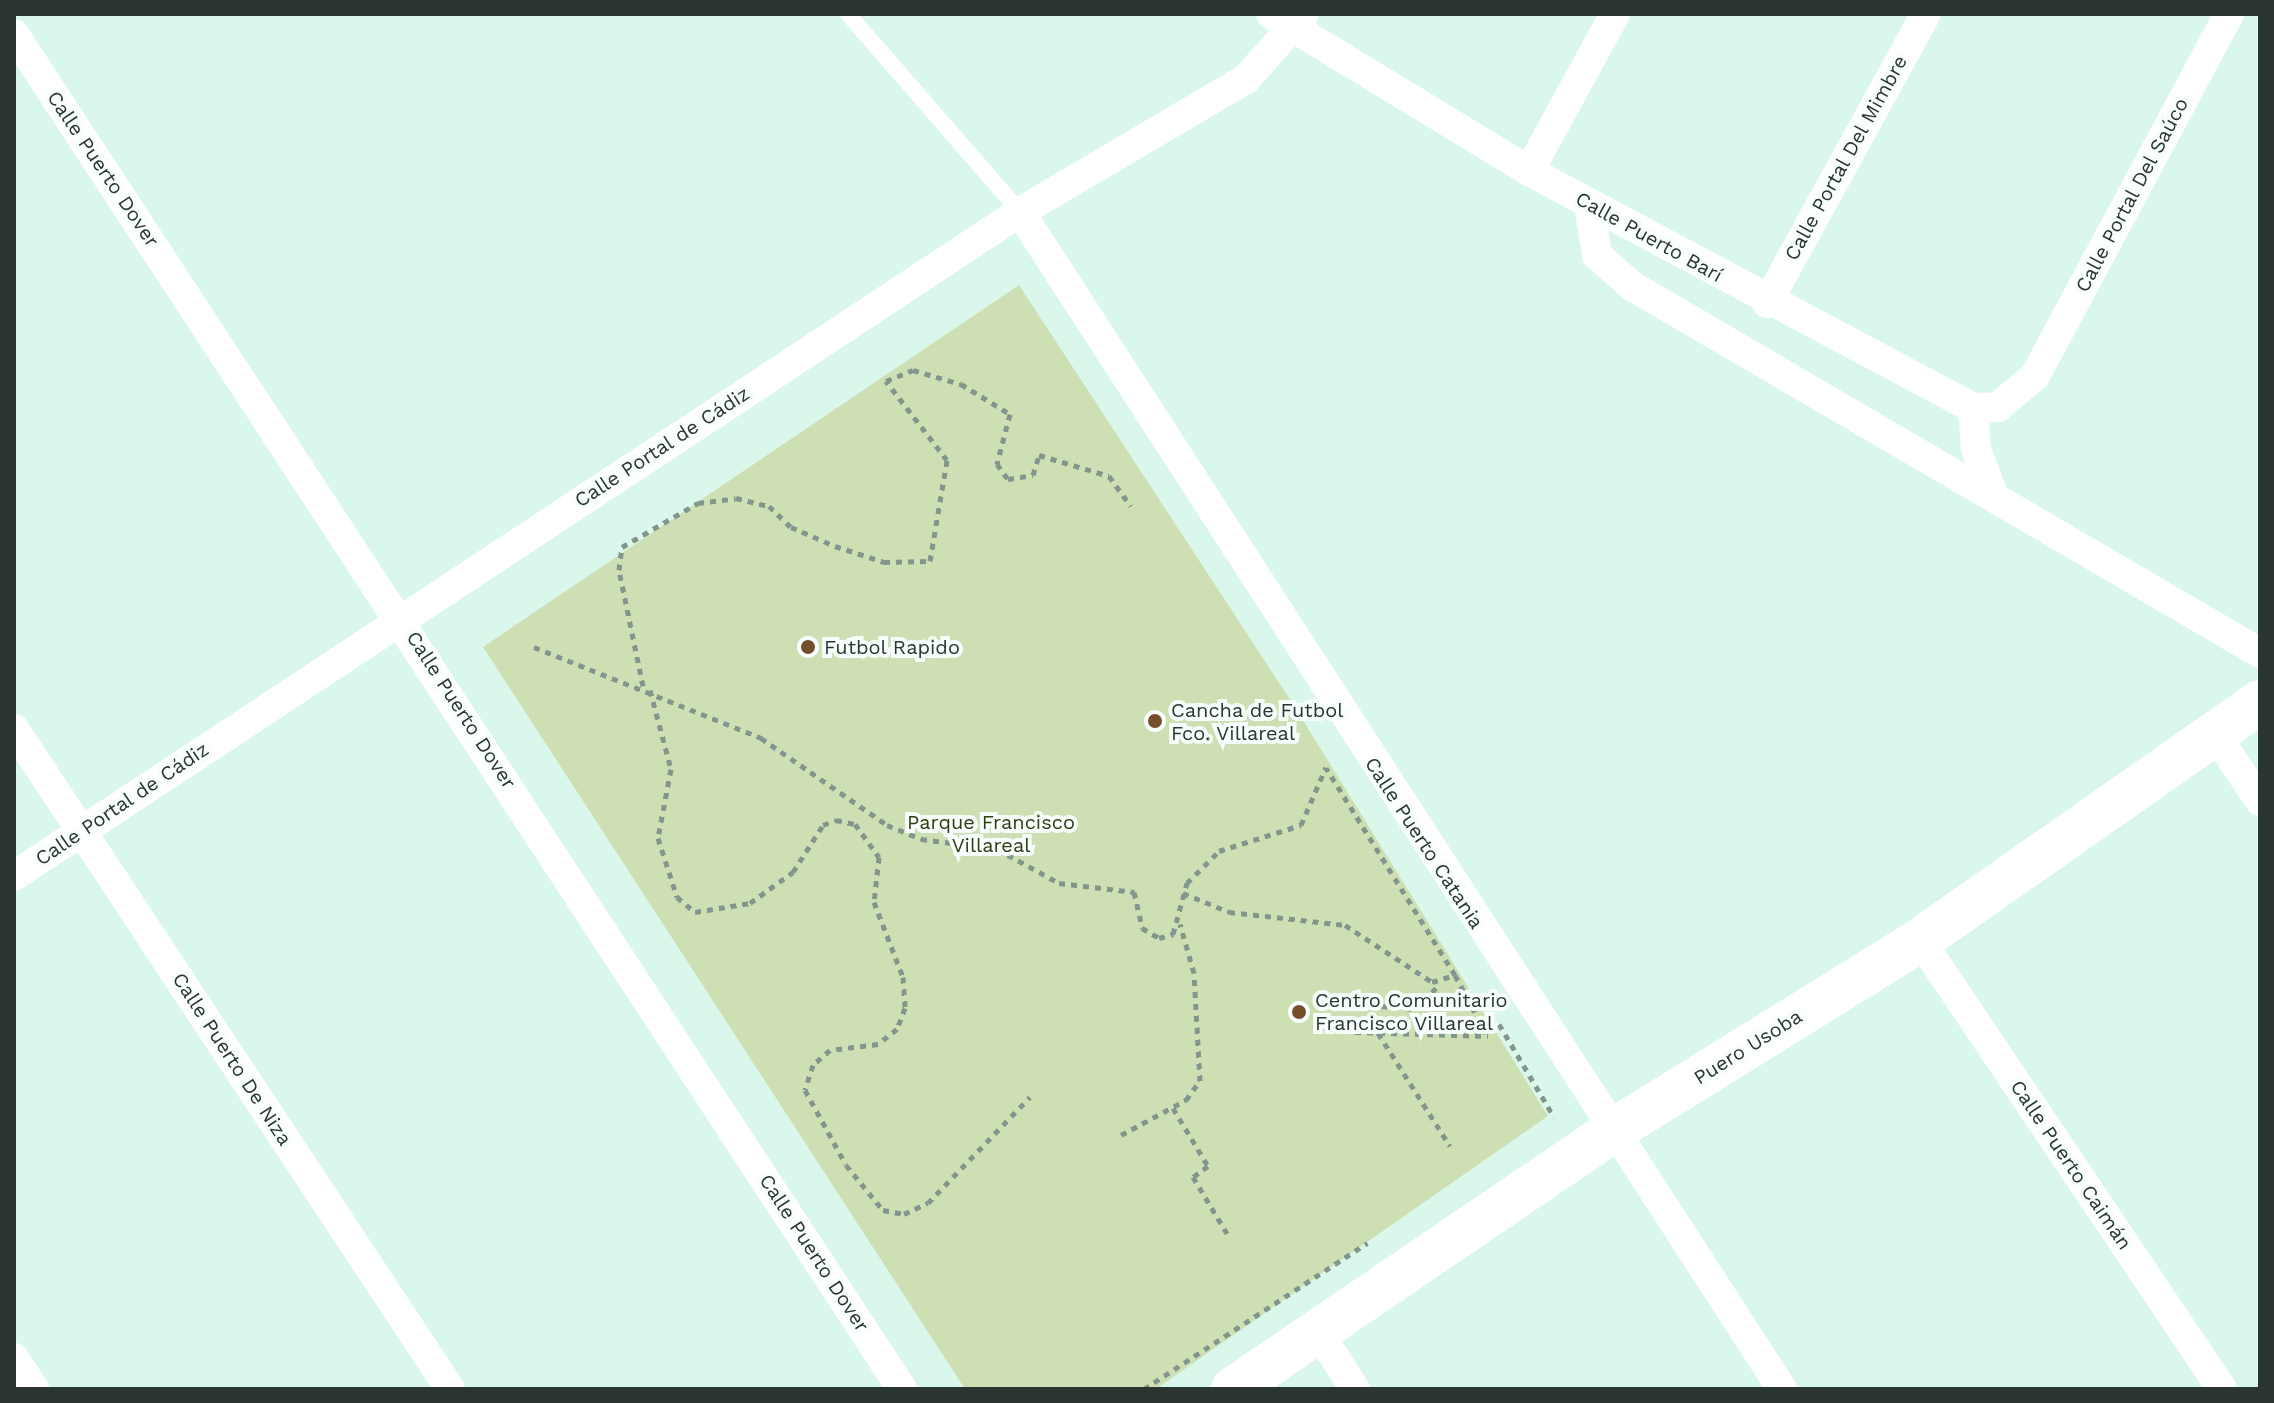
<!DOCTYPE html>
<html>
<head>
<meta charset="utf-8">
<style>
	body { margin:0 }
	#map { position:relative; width:2274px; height:1403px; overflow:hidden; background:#daf7eb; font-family:"Work Sans",sans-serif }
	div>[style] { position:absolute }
	.green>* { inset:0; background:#cee0b3 }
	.path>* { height:5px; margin-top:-2.5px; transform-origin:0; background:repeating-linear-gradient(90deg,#82968e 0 6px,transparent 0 12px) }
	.lane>* { height:16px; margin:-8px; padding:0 8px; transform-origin:8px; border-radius:8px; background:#fff }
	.street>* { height:30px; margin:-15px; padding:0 15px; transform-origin:15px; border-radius:15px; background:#fff }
	.secondary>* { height:44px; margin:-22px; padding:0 22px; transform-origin:22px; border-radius:22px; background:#fff }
	.dots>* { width:22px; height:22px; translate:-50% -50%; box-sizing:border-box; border:4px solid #f8fefc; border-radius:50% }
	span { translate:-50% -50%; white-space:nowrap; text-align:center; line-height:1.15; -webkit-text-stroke:8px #f8fefc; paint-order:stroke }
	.street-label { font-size:20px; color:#2a3530 }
	.poi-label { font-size:20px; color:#2a3530 }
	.left { translate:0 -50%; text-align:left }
	.park-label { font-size:20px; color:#2f3d11 }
	.frame { position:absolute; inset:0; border:16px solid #2a3530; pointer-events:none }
</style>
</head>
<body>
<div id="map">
	<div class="green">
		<i style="clip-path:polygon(1019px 285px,1291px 701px,1548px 1116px,1156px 1389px,965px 1389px,483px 647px)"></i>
	</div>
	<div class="path">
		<i style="left:534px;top:647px;width:245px;rotate:21.8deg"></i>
		<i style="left:761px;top:738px;width:153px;rotate:34.6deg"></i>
		<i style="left:887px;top:825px;width:37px;rotate:22deg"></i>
		<i style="left:921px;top:839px;width:77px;rotate:7.5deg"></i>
		<i style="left:997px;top:849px;width:71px;rotate:28.7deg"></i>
		<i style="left:1059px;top:883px;width:76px;rotate:6.8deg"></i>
		<i style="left:1134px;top:892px;width:37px;rotate:77deg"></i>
		<i style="left:1142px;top:928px;width:20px;rotate:30deg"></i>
		<i style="left:1159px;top:938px;width:15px;rotate:-16deg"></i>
		<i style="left:1173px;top:934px;width:53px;rotate:-74.6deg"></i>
		<i style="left:1187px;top:883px;width:45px;rotate:-45deg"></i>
		<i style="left:1219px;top:851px;width:86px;rotate:-17.6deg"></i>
		<i style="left:1301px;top:825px;width:63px;rotate:-66.7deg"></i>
		<i style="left:643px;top:686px;width:118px;rotate:-101.7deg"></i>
		<i style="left:619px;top:570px;width:23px;rotate:-83deg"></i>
		<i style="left:622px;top:547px;width:88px;rotate:-30.1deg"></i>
		<i style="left:698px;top:503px;width:38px;rotate:-7deg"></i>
		<i style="left:736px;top:498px;width:34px;rotate:14deg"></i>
		<i style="left:769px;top:506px;width:30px;rotate:44deg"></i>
		<i style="left:791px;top:527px;width:48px;rotate:23.4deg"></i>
		<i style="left:835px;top:546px;width:52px;rotate:18.1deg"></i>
		<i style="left:884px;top:562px;width:46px;rotate:-1.2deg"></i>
		<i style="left:930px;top:561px;width:102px;rotate:-80.4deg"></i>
		<i style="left:947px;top:460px;width:100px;rotate:-127.7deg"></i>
		<i style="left:886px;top:381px;width:29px;rotate:-22deg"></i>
		<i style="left:913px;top:370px;width:50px;rotate:16.3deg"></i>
		<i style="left:961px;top:384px;width:57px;rotate:31.5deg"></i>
		<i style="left:1010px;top:414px;width:52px;rotate:104.6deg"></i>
		<i style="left:997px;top:464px;width:19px;rotate:54deg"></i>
		<i style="left:1008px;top:479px;width:25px;rotate:-9deg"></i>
		<i style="left:1033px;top:475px;width:21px;rotate:-73deg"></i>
		<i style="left:1039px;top:455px;width:73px;rotate:16.7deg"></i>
		<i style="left:1109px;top:476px;width:37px;rotate:54deg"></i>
		<i style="left:650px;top:690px;width:82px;rotate:75.1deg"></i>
		<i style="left:671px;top:769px;width:70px;rotate:100.7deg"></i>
		<i style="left:658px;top:838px;width:62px;rotate:72.1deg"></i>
		<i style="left:677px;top:897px;width:23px;rotate:40deg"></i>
		<i style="left:695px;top:912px;width:56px;rotate:-9.3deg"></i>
		<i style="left:750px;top:903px;width:53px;rotate:-35.8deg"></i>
		<i style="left:793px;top:872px;width:56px;rotate:-57.4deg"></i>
		<i style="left:823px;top:825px;width:14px;rotate:-21deg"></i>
		<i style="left:836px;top:820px;width:19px;rotate:12deg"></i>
		<i style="left:855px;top:824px;width:41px;rotate:54deg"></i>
		<i style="left:879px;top:857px;width:45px;rotate:96.3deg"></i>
		<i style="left:874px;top:902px;width:80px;rotate:68.9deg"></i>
		<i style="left:903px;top:977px;width:31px;rotate:86deg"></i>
		<i style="left:905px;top:1008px;width:22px;rotate:111deg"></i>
		<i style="left:897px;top:1029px;width:24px;rotate:142deg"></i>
		<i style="left:878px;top:1044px;width:48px;rotate:172.9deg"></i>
		<i style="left:830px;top:1050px;width:23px;rotate:139deg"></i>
		<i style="left:813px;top:1065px;width:26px;rotate:108deg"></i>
		<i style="left:805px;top:1090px;width:85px;rotate:61.3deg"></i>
		<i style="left:846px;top:1165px;width:58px;rotate:50.6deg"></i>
		<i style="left:883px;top:1210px;width:21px;rotate:11deg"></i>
		<i style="left:904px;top:1214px;width:26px;rotate:-25deg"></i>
		<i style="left:928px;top:1203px;width:147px;rotate:-46.1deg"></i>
		<i style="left:1183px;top:893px;width:50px;rotate:22.4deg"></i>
		<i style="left:1229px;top:912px;width:117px;rotate:6.4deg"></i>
		<i style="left:1345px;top:925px;width:104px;rotate:33.2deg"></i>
		<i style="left:1432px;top:982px;width:24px;rotate:-17deg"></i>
		<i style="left:1455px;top:975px;width:244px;rotate:-121.9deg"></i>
		<i style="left:1455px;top:975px;width:68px;rotate:61.9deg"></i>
		<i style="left:1357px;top:1004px;width:58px;rotate:4.9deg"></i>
		<i style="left:1415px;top:1009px;width:35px;rotate:-45deg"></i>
		<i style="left:1499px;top:1024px;width:108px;rotate:59.4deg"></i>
		<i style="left:1355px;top:1032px;width:133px;rotate:1.7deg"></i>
		<i style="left:1378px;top:1033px;width:134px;rotate:57.5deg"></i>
		<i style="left:1173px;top:1108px;width:68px;rotate:58.9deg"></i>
		<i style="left:1208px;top:1166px;width:19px;rotate:144deg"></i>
		<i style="left:1193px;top:1177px;width:68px;rotate:58.9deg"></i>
		<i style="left:1121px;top:1135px;width:74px;rotate:-28.3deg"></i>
		<i style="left:1186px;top:1100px;width:24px;rotate:-54deg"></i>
		<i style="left:1200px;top:1081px;width:108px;rotate:-93.2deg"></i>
		<i style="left:1194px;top:973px;width:51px;rotate:-105.9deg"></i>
		<i style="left:1144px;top:1389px;width:267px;rotate:-33.2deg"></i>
	</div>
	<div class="lane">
		<i style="left:848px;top:14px;width:262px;rotate:49deg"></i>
	</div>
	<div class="street">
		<i style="left:1271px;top:14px;width:302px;rotate:31.3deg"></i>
		<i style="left:1529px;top:171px;width:503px;rotate:28.09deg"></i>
		<i style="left:1973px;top:408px;width:25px;rotate:-2deg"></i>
		<i style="left:1998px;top:407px;width:48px;rotate:-40deg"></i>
		<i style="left:2035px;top:376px;width:411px;rotate:-61.8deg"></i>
		<i style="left:14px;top:34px;width:1620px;rotate:56.76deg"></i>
		<i style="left:1529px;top:171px;width:179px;rotate:-61.3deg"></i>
		<i style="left:1589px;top:204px;width:52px;rotate:81.1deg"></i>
		<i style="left:1597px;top:255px;width:47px;rotate:41.5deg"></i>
		<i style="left:1632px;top:286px;width:727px;rotate:30.3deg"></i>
		<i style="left:1020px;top:212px;width:1402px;rotate:57.08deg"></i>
		<i style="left:1767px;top:303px;width:330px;rotate:-61.2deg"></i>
		<i style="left:1973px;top:408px;width:41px;rotate:85.8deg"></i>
		<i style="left:1976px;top:449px;width:49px;rotate:69.7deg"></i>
		<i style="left:14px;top:729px;width:791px;rotate:56.55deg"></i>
		<i style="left:2215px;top:734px;width:81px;rotate:56.1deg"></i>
		<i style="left:14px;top:876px;width:1205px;rotate:-33.43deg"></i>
		<i style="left:1020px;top:212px;width:262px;rotate:-30.5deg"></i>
		<i style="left:1246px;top:79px;width:87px;rotate:-48.3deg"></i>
		<i style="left:1920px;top:940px;width:541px;rotate:56.07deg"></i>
		<i style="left:1318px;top:1331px;width:69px;rotate:57.5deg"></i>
		<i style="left:14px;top:1358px;width:37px;rotate:57deg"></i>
	</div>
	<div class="secondary">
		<i style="left:1233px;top:1389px;width:461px;rotate:-34.2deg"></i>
		<i style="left:1614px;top:1130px;width:360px;rotate:-31.8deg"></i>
		<i style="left:1920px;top:940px;width:415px;rotate:-35deg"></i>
	</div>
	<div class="dots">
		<i style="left:808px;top:647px;background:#754e2b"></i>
		<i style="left:1155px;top:721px;background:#754e2b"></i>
		<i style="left:1299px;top:1012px;background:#754e2b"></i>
	</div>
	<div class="street-label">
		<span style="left:1846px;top:158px;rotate:-61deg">Calle Portal Del Mimbre</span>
		<span style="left:103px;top:169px;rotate:56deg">Calle Puerto Dover</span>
		<span style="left:2132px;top:195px;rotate:-62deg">Calle Portal Del Saúco</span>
		<span style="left:1649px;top:237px;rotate:29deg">Calle Puerto Barí</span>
		<span style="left:662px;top:447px;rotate:-33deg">Calle Portal de Cádiz</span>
		<span style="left:461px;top:710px;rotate:57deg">Calle Puerto Dover</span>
		<span style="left:122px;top:804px;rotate:-34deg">Calle Portal de Cádiz</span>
		<span style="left:1424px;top:843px;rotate:57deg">Calle Puerto Catania</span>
		<span style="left:1748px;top:1047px;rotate:-32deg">Puero Usoba</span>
		<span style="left:232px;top:1059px;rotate:57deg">Calle Puerto De Niza</span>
		<span style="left:2071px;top:1165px;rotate:56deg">Calle Puerto Caimán</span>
		<span style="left:814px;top:1253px;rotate:57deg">Calle Puerto Dover</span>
	</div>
	<div class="poi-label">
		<span class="left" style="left:824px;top:647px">Futbol Rapido</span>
		<span class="left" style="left:1171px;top:722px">Cancha de Futbol<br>Fco. Villareal</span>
		<span class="left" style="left:1315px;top:1012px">Centro Comunitario<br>Francisco Villareal</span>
	</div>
	<div class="park-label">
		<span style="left:991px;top:834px">Parque Francisco<br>Villareal</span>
	</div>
	<div class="frame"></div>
</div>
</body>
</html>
